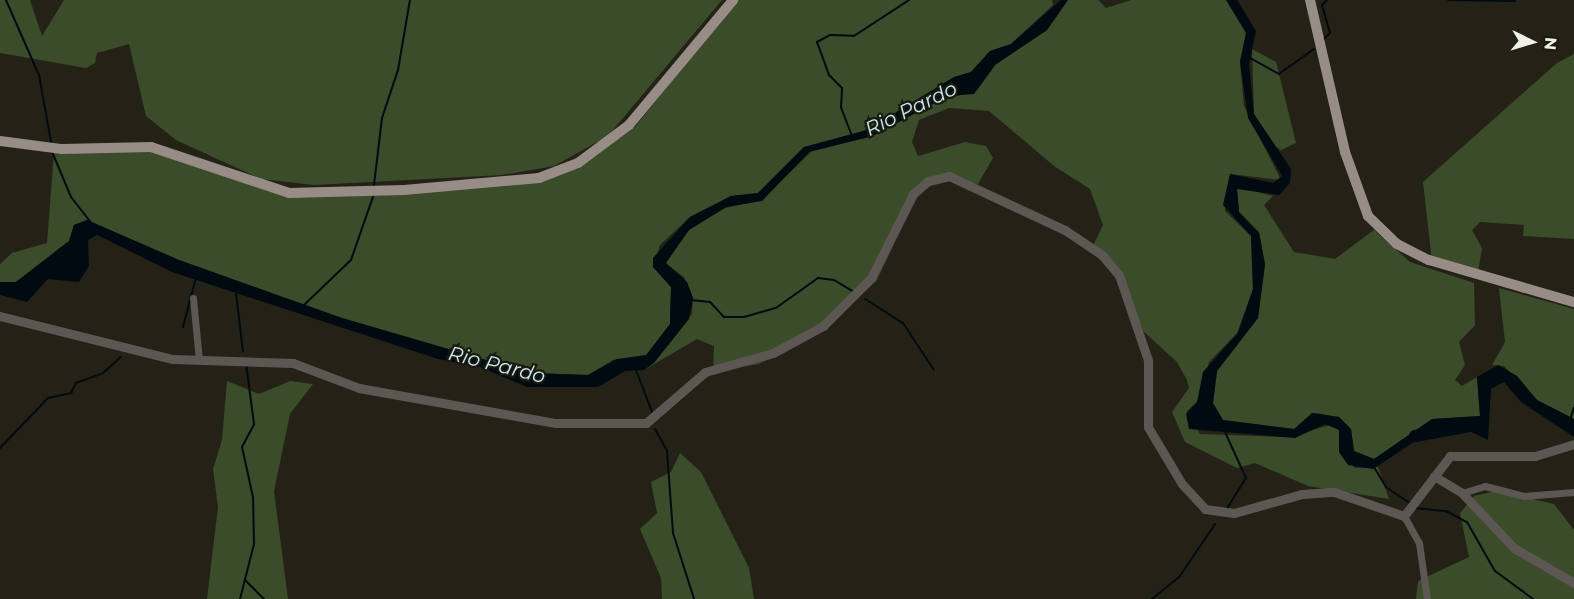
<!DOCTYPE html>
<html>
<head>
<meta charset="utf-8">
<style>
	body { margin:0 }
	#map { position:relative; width:1574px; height:599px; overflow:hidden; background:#242217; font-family:Montserrat,sans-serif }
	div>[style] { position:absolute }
	.green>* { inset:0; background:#3a4c29 }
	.water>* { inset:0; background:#000a10 }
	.stream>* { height:2px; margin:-1px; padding:0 1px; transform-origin:1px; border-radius:1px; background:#000a10 }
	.river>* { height:12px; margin:-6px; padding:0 6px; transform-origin:6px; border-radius:6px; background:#000a10 }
	.minor>* { height:7px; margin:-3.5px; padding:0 3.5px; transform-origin:3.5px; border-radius:3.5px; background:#5d5754 }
	.tertiary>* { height:9px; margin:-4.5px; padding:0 4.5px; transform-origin:4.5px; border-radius:4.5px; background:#5d5754 }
	.primary>* { height:10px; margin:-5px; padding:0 5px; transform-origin:5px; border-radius:5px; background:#988d86 }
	span { translate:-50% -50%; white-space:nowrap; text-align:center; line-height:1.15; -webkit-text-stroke:4.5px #1b190e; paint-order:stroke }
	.water-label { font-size:20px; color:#c5ecf8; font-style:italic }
	.north { position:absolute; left:1502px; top:12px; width:60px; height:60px; -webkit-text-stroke:4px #1b190e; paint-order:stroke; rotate:95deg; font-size:16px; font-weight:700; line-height:24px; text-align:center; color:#f2f1e9 }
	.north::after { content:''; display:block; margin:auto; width:21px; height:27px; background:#f2f1e9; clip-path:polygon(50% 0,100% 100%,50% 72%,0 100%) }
</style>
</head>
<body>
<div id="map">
	<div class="green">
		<i style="clip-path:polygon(0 0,30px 0,42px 36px,64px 0,722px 0,608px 136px,554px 166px,502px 175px,314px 185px,261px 179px,176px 140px,146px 116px,129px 44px,97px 53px,95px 63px,86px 68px,0 53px)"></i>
		<i style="clip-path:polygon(737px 0,1052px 0,1053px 5px,1011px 44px,990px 51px,971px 72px,954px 77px,867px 130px,804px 147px,758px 193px,731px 196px,690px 217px,660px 245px,653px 267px,671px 287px,670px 324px,646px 356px,613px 360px,588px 375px,531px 373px,342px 318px,179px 260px,87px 220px,74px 225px,69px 241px,16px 282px,0 282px,0 264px,12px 253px,47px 243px,54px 152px,126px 146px,194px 161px,269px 191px,426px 189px,576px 168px,635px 127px)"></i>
		<i style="clip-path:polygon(1068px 0,1098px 0,1106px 8px,1131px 0,1226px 0,1237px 9px,1246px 33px,1240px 62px,1244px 106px,1281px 180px,1230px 174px,1225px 211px,1251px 236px,1253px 289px,1237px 333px,1209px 362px,1197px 402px,1187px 411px,1200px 434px,1289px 437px,1330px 425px,1339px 430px,1339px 452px,1355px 468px,1378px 467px,1389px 499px,1308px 486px,1255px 463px,1237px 468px,1185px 442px,1172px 412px,1189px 388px,1187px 380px,1177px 362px,1144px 332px,1116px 268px,1092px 248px,1103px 225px,1090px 189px,1054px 166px,989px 111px,949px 108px,919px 120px,912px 142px,918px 156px,965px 142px,986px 146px,993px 158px,978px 184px,943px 179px,917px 194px,877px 280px,824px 330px,759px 364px,713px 372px,714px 346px,697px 339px,644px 370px,692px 314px,693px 298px,684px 277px,665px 263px,689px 230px,725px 208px,762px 200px,813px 150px,873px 136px,910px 112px,978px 89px,995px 65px,1047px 30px)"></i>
		<i style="clip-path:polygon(1252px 49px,1276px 62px,1296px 143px,1281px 150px,1268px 141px,1254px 114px)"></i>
		<i style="clip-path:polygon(1574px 54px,1574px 239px,1523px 236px,1524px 225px,1480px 222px,1472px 230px,1482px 248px,1478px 273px,1432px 261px,1423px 182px,1557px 63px)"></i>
		<i style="clip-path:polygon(1244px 188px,1273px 196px,1264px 205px,1294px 252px,1335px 259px,1374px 230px,1410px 262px,1474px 283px,1475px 325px,1459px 342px,1465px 365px,1455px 380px,1462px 386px,1477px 377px,1480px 416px,1432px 419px,1374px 459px,1354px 451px,1351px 429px,1339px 417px,1316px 413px,1294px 429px,1223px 420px,1213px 403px,1217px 371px,1258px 318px,1265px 264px,1259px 232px,1239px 212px,1237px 189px)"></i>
		<i style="clip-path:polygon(1499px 288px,1574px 309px,1574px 419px,1537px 400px,1504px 366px,1492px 365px,1505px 342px)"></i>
		<i style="clip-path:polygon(227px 381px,259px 394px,290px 381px,313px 384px,290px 414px,274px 491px,288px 599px,207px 599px,218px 507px,213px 469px,222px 440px)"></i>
		<i style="clip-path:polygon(680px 453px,701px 472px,749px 568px,754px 599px,662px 599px,661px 578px,640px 529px,657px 513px,651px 482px,671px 472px)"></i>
		<i style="clip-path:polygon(1496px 491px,1554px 504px,1574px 530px,1574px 599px,1416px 599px,1418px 581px,1469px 557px,1460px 513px,1474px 496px)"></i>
	</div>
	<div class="water">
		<i style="clip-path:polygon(1061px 0,1068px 0,1047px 30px,995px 65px,974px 94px,947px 96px,873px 136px,809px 152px,762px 201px,726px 207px,689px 230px,666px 263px,687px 282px,693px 298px,689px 319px,654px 363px,644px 370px,625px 371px,598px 387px,527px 387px,480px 367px,438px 359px,172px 272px,97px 235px,88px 240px,89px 266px,79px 282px,48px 279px,27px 302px,0 295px,0 282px,16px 282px,69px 241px,74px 225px,87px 220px,179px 260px,342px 318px,531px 373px,588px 375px,617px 359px,646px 355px,670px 324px,671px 287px,653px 267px,653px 258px,690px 217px,731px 196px,758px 193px,804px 147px,867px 130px,954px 77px,971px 72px,990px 51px,1011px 44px)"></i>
		<i style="clip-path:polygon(1226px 0,1237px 0,1256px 31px,1249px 64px,1254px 114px,1291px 169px,1290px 183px,1279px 195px,1237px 189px,1239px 212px,1259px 233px,1265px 264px,1258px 318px,1217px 371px,1213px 403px,1223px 420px,1294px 429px,1312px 413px,1339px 417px,1351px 429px,1354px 451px,1374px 459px,1432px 419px,1480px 416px,1477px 377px,1498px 365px,1517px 376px,1537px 400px,1574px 419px,1574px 437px,1521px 402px,1504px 382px,1491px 389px,1488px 440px,1461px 427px,1438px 426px,1373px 469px,1348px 465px,1339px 452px,1339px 430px,1325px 424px,1295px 438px,1189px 429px,1186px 414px,1197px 402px,1203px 372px,1238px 333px,1253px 289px,1251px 236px,1223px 205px,1230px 174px,1273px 183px,1282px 176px,1248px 118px,1240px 62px,1246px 33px)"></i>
	</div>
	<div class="stream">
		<i style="left:6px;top:0;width:82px;rotate:66.3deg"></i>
		<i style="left:39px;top:75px;width:68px;rotate:79.8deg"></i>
		<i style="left:1448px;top:0;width:67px;rotate:0.9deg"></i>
		<i style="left:1324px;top:39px;width:8px;rotate:-45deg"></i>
		<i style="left:1330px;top:33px;width:29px;rotate:-106deg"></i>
		<i style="left:1322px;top:5px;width:7px;rotate:-45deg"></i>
		<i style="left:1250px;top:58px;width:33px;rotate:29deg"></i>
		<i style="left:1279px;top:74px;width:43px;rotate:-35.5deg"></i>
		<i style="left:852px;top:136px;width:30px;rotate:-111deg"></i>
		<i style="left:841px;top:108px;width:20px;rotate:-87deg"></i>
		<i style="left:842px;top:88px;width:18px;rotate:-135deg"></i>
		<i style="left:829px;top:75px;width:35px;rotate:-110deg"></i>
		<i style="left:817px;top:42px;width:15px;rotate:-28deg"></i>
		<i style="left:830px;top:35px;width:24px;rotate:2deg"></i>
		<i style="left:854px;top:36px;width:66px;rotate:-33.2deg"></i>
		<i style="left:53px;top:154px;width:47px;rotate:67.3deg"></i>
		<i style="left:71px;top:197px;width:33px;rotate:52deg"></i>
		<i style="left:374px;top:185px;width:67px;rotate:-83.2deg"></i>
		<i style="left:382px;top:118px;width:51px;rotate:-71.6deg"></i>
		<i style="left:398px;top:70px;width:71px;rotate:-80.3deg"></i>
		<i style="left:236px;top:293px;width:59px;rotate:83.2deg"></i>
		<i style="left:865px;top:299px;width:45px;rotate:32.3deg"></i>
		<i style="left:903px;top:323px;width:56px;rotate:56.6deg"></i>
		<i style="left:691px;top:300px;width:19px;rotate:6deg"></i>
		<i style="left:710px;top:302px;width:21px;rotate:47deg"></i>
		<i style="left:724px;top:317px;width:20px"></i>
		<i style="left:744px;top:317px;width:33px;rotate:-16deg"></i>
		<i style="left:776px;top:308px;width:52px;rotate:-35.5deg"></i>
		<i style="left:818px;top:278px;width:16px;rotate:7deg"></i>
		<i style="left:834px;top:280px;width:21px;rotate:31deg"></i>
		<i style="left:303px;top:306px;width:66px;rotate:-43.8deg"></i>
		<i style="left:351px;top:260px;width:67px;rotate:-70.8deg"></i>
		<i style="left:183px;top:327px;width:52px;rotate:-75.4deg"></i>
		<i style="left:636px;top:370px;width:47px;rotate:68.9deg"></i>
		<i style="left:1570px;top:420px;width:13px;rotate:-72deg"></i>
		<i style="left:655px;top:429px;width:25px;rotate:61deg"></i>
		<i style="left:667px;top:451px;width:82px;rotate:85.8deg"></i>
		<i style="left:673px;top:533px;width:69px;rotate:72.3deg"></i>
		<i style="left:1225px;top:432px;width:51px;rotate:65.5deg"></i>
		<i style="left:1246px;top:478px;width:38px;rotate:122deg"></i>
		<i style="left:0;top:448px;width:69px;rotate:-46.2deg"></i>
		<i style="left:48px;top:398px;width:24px;rotate:-12deg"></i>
		<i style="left:71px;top:393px;width:11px;rotate:-63deg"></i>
		<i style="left:76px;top:383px;width:29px;rotate:-20deg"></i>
		<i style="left:103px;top:373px;width:24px;rotate:-42deg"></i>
		<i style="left:1374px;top:467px;width:23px;rotate:59deg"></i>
		<i style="left:1386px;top:487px;width:30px;rotate:34deg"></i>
		<i style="left:1415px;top:508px;width:31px;rotate:6deg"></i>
		<i style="left:1446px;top:511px;width:24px;rotate:28deg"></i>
		<i style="left:1467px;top:522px;width:56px;rotate:60.3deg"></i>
		<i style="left:1495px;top:571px;width:47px;rotate:36.4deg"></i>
		<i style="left:245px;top:580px;width:27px;rotate:45deg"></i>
		<i style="left:240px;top:599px;width:57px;rotate:-75.7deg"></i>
		<i style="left:254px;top:544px;width:47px;rotate:-91.2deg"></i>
		<i style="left:253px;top:497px;width:51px;rotate:-102.4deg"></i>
		<i style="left:242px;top:447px;width:26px;rotate:-62deg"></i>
		<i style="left:254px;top:424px;width:62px;rotate:-97.5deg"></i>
		<i style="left:1152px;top:599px;width:36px;rotate:-39deg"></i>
		<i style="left:1180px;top:576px;width:63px;rotate:-56.1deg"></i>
	</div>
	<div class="river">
		<i style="left:1415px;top:436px;width:68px;rotate:-10.2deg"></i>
	</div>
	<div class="minor">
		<i style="left:193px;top:298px;width:62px;rotate:84.5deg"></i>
		<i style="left:1462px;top:493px;width:24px;rotate:-17deg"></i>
		<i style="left:1485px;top:486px;width:40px;rotate:14.4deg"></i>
		<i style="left:1524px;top:496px;width:50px;rotate:-4.6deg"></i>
		<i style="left:1404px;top:516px;width:31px;rotate:61deg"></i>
		<i style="left:1419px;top:543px;width:57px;rotate:81.9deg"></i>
	</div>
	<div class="tertiary">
		<i style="left:0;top:316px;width:178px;rotate:14deg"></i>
		<i style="left:173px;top:359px;width:120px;rotate:1.9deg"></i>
		<i style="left:293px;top:363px;width:71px;rotate:20.7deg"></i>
		<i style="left:359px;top:388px;width:200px;rotate:10.1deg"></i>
		<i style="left:556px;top:423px;width:90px"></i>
		<i style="left:646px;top:423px;width:78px;rotate:-40.8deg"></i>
		<i style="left:705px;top:372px;width:71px;rotate:-15.6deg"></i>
		<i style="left:773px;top:353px;width:57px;rotate:-28.4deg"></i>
		<i style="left:823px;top:326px;width:68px;rotate:-45deg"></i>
		<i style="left:871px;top:278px;width:94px;rotate:-63.4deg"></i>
		<i style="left:913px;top:194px;width:20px;rotate:-41deg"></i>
		<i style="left:928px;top:181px;width:22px;rotate:-13deg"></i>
		<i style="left:949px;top:176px;width:128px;rotate:25deg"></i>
		<i style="left:1065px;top:230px;width:45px;rotate:34deg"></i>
		<i style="left:1102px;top:255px;width:26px;rotate:50deg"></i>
		<i style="left:1119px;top:275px;width:90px;rotate:71.2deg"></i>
		<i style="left:1148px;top:360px;width:67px;rotate:90deg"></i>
		<i style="left:1148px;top:427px;width:66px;rotate:59.2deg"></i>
		<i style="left:1182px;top:484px;width:34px;rotate:47deg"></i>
		<i style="left:1205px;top:509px;width:29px;rotate:8deg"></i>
		<i style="left:1234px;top:513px;width:71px;rotate:-15.6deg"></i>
		<i style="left:1302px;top:494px;width:32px;rotate:-4deg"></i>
		<i style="left:1334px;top:492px;width:74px;rotate:18.9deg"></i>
		<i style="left:1404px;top:516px;width:76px;rotate:-52.5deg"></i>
		<i style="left:1450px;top:456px;width:85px"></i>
		<i style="left:1535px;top:456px;width:41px;rotate:-17.1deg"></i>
		<i style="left:1434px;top:476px;width:33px;rotate:31deg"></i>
		<i style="left:1462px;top:493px;width:76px;rotate:46.6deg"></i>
		<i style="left:1514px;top:548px;width:69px;rotate:30.3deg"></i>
	</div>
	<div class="primary">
		<i style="left:1310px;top:0;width:156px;rotate:77deg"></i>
		<i style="left:1345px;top:152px;width:68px;rotate:70.2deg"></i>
		<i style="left:1368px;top:216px;width:40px;rotate:44deg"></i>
		<i style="left:1397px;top:244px;width:36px;rotate:27deg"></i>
		<i style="left:1429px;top:260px;width:151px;rotate:16.2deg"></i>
		<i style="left:0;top:141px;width:63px;rotate:7.4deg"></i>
		<i style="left:62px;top:149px;width:89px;rotate:-1.3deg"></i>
		<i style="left:151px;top:147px;width:145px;rotate:18.4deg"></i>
		<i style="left:289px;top:193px;width:115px;rotate:-1.5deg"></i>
		<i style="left:404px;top:190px;width:136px;rotate:-5.1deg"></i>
		<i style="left:539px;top:178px;width:42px;rotate:-21deg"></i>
		<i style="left:578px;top:163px;width:64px;rotate:-36.7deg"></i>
		<i style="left:629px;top:125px;width:163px;rotate:-50.2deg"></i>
	</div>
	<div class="water-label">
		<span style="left:911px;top:109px;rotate:-26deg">Rio Pardo</span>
		<span style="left:497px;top:365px;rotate:14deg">Rio Pardo</span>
	</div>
	<div class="north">N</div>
</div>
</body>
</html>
